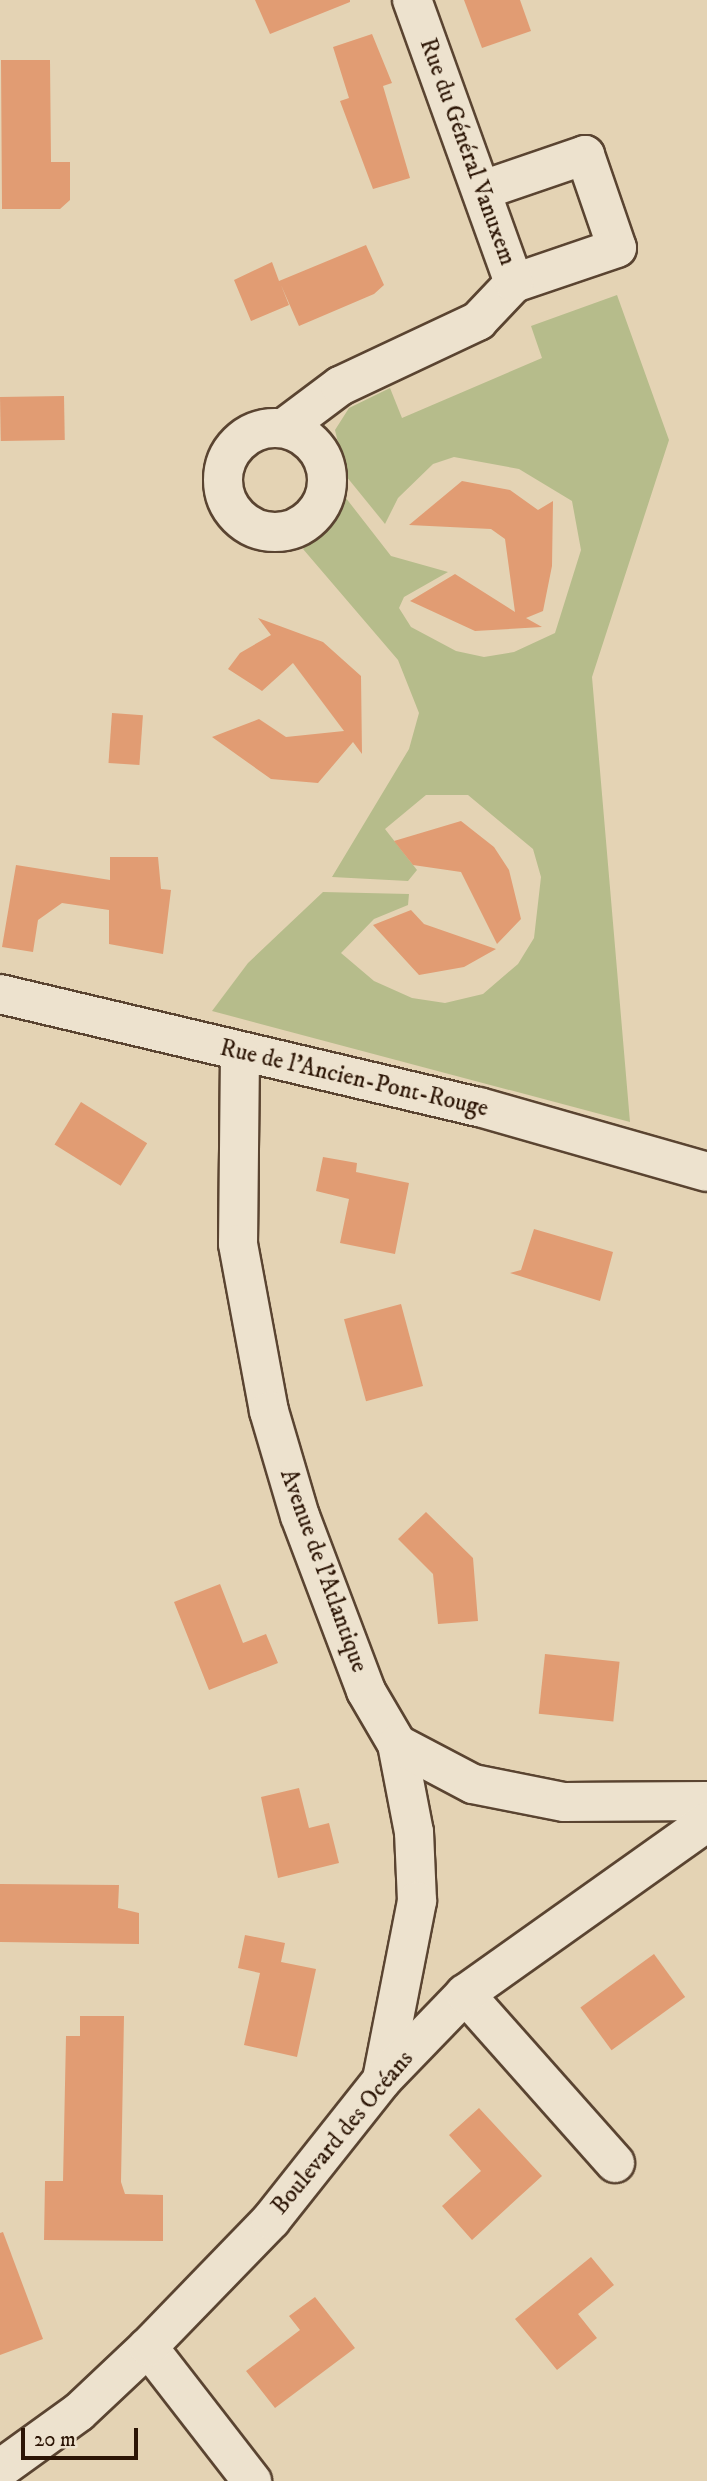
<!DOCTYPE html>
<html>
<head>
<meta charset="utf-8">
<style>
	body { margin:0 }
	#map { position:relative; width:707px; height:2481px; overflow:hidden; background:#e4d3b4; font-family:"IM FELL DW Pica",serif }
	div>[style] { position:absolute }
	.green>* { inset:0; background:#b6bc8b }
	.building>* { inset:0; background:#e19c73; transform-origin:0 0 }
	.roads { filter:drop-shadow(2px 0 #5a4431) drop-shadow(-2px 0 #5a4431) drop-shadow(0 2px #5a4431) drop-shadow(0 -2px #5a4431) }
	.minor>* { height:38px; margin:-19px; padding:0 19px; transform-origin:19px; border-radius:19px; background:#ede2ce }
	.minor>.ring { margin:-19px; padding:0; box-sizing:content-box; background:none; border:38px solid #ede2ce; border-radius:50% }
	span { translate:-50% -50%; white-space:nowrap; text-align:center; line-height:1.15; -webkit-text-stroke:5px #ede2ce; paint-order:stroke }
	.street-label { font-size:24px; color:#2c1505 }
	.scale { position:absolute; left:21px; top:2428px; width:117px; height:32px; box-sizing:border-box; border:4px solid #2c1505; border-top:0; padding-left:9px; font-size:21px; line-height:24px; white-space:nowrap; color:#2c1505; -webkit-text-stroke:5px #ede2ce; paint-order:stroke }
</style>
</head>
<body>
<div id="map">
	<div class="green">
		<i style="clip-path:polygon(617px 295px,669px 440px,592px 677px,630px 1122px,212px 1011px,248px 963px,323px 892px,409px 894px,408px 905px,374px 919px,341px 953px,374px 981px,412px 998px,445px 1003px,483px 994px,518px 964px,534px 938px,541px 877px,533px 849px,468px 795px,426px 795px,385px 829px,417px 870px,408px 881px,332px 877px,409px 749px,419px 713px,398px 660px,303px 549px,329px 528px,342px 493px,391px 556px,448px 572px,404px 597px,399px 608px,411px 627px,456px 651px,484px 657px,514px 652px,555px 633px,581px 550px,572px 501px,519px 469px,454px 457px,433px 464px,398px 498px,385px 524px,346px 476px,335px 430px,349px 408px,390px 388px,402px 418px,542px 358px,531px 326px)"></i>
	</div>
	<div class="building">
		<i style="clip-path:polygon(255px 0,350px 0,350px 2px,270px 34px)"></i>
		<i style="clip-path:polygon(464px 0,520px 0,531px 31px,482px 48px)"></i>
		<i style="clip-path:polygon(372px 34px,392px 83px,383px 86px,410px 178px,373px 189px,340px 101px,349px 98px,333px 47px)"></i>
		<i style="clip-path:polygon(1px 60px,50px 60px,51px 162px,70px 162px,70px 200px,60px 209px,2px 209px)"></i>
		<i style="clip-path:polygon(366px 245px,384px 285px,374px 294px,299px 326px,281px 285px,289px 305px,251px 321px,234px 280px,272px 262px,279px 281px)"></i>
		<i style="left:64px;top:396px;width:44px;height:64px;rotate:89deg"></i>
		<i style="clip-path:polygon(462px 481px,510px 490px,538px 510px,553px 501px,552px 566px,543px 611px,526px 618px,542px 627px,475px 631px,410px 601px,455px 574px,515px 612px,505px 539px,491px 529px,409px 525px)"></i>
		<i style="clip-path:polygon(258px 618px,323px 642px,361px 676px,362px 754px,353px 742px,318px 783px,271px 779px,212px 737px,259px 719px,286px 737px,344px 731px,293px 663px,262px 691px,228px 669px,240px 653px,271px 635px)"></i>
		<i style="left:112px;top:713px;width:31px;height:50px;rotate:4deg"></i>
		<i style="clip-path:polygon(461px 821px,494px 847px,509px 870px,521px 919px,497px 944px,461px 872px,413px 865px,394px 841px)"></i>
		<i style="clip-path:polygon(110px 857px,158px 857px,161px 889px,171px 890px,163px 954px,109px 944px,109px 910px,62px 903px,38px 920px,33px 952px,2px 947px,16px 865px,110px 880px)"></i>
		<i style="clip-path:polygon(411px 910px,424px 924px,496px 949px,464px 967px,419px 975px,373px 925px)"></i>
		<i style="left:81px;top:1102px;width:78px;height:50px;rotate:32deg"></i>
		<i style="clip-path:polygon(323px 1157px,357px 1163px,356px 1172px,409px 1183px,395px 1254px,340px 1243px,349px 1199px,316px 1191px)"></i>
		<i style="clip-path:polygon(534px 1229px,613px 1252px,600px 1301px,510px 1273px,521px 1270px)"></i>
		<i style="left:401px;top:1304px;width:85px;height:59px;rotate:75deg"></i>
		<i style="clip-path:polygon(426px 1512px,473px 1558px,478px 1621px,438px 1624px,433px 1574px,398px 1539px)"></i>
		<i style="clip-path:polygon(220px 1584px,243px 1643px,266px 1634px,278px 1663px,209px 1690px,174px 1602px)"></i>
		<i style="left:545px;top:1654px;width:75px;height:60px;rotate:6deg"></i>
		<i style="clip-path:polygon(299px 1788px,309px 1828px,329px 1823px,339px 1863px,278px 1878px,261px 1797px)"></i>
		<i style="clip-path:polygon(0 1884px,119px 1885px,118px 1908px,139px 1913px,139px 1944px,0 1942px)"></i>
		<i style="clip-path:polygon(245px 1935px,285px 1943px,281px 1962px,316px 1969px,297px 2057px,244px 2045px,260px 1973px,238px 1968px)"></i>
		<i style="left:654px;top:1954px;width:53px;height:91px;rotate:54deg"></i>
		<i style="clip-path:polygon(80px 2016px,124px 2016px,121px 2182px,125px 2194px,163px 2195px,163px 2241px,44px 2240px,45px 2181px,63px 2181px,66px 2036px,80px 2036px)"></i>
		<i style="clip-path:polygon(479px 2108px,542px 2176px,472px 2240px,442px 2206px,481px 2171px,449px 2135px)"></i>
		<i style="clip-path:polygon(3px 2232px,43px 2339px,0 2355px,0 2233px)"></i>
		<i style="clip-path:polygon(591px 2257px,614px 2285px,578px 2314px,597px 2338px,557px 2370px,515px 2319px)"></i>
		<i style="clip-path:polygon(315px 2297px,355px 2348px,275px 2408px,246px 2371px,300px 2330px,289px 2316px)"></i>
	</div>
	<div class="roads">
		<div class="minor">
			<i style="left:483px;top:190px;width:108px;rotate:-18.9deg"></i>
			<i style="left:585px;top:155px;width:98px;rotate:71deg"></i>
			<i style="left:617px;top:248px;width:109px;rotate:161.2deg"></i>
			<i class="ring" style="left:223px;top:428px;width:66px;height:66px"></i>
			<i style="left:284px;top:428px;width:70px;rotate:-36.9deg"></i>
			<i style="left:340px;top:386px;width:153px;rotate:-25.2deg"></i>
			<i style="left:478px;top:321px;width:52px;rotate:-46.5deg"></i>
			<i style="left:514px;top:283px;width:301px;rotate:-109.8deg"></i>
			<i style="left:0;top:994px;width:492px;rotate:13.3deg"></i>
			<i style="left:479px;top:1107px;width:237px;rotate:15.9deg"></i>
			<i style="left:240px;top:1054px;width:190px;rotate:90.6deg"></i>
			<i style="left:238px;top:1244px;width:170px;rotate:79.5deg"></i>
			<i style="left:269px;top:1411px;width:109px;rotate:73.6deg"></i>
			<i style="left:300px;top:1516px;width:187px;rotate:69.3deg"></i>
			<i style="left:366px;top:1691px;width:61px;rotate:59.7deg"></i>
			<i style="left:397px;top:1744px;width:90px;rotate:79.1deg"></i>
			<i style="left:414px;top:1832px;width:69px;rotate:87.5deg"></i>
			<i style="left:417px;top:1901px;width:182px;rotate:101.1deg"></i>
			<i style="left:397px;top:1744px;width:86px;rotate:27.8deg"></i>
			<i style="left:473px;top:1784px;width:93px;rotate:11.2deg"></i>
			<i style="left:564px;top:1802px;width:143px;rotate:-0.4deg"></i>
			<i style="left:465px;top:1994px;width:226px;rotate:48.4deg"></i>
			<i style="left:148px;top:2347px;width:170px;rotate:52.2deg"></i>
			<i style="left:0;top:2469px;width:97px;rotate:-35.8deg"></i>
			<i style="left:79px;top:2412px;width:95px;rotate:-43.3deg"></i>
			<i style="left:148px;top:2347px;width:177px;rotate:-45.9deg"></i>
			<i style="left:271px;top:2220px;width:179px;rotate:-51.6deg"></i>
			<i style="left:382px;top:2080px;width:120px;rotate:-46deg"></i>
			<i style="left:465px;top:1994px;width:297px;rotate:-35.4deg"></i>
		</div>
	</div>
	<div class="street-label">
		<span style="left:467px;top:152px;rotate:70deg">Rue du Général Vanuxem</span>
		<span style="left:354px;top:1079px;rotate:13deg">Rue de l'Ancien-Pont-Rouge</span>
		<span style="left:323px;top:1571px;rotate:70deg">Avenue de l'Atlantique</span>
		<span style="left:343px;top:2133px;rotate:-50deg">Boulevard des Océans</span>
	</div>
	<div class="scale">20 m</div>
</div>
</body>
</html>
